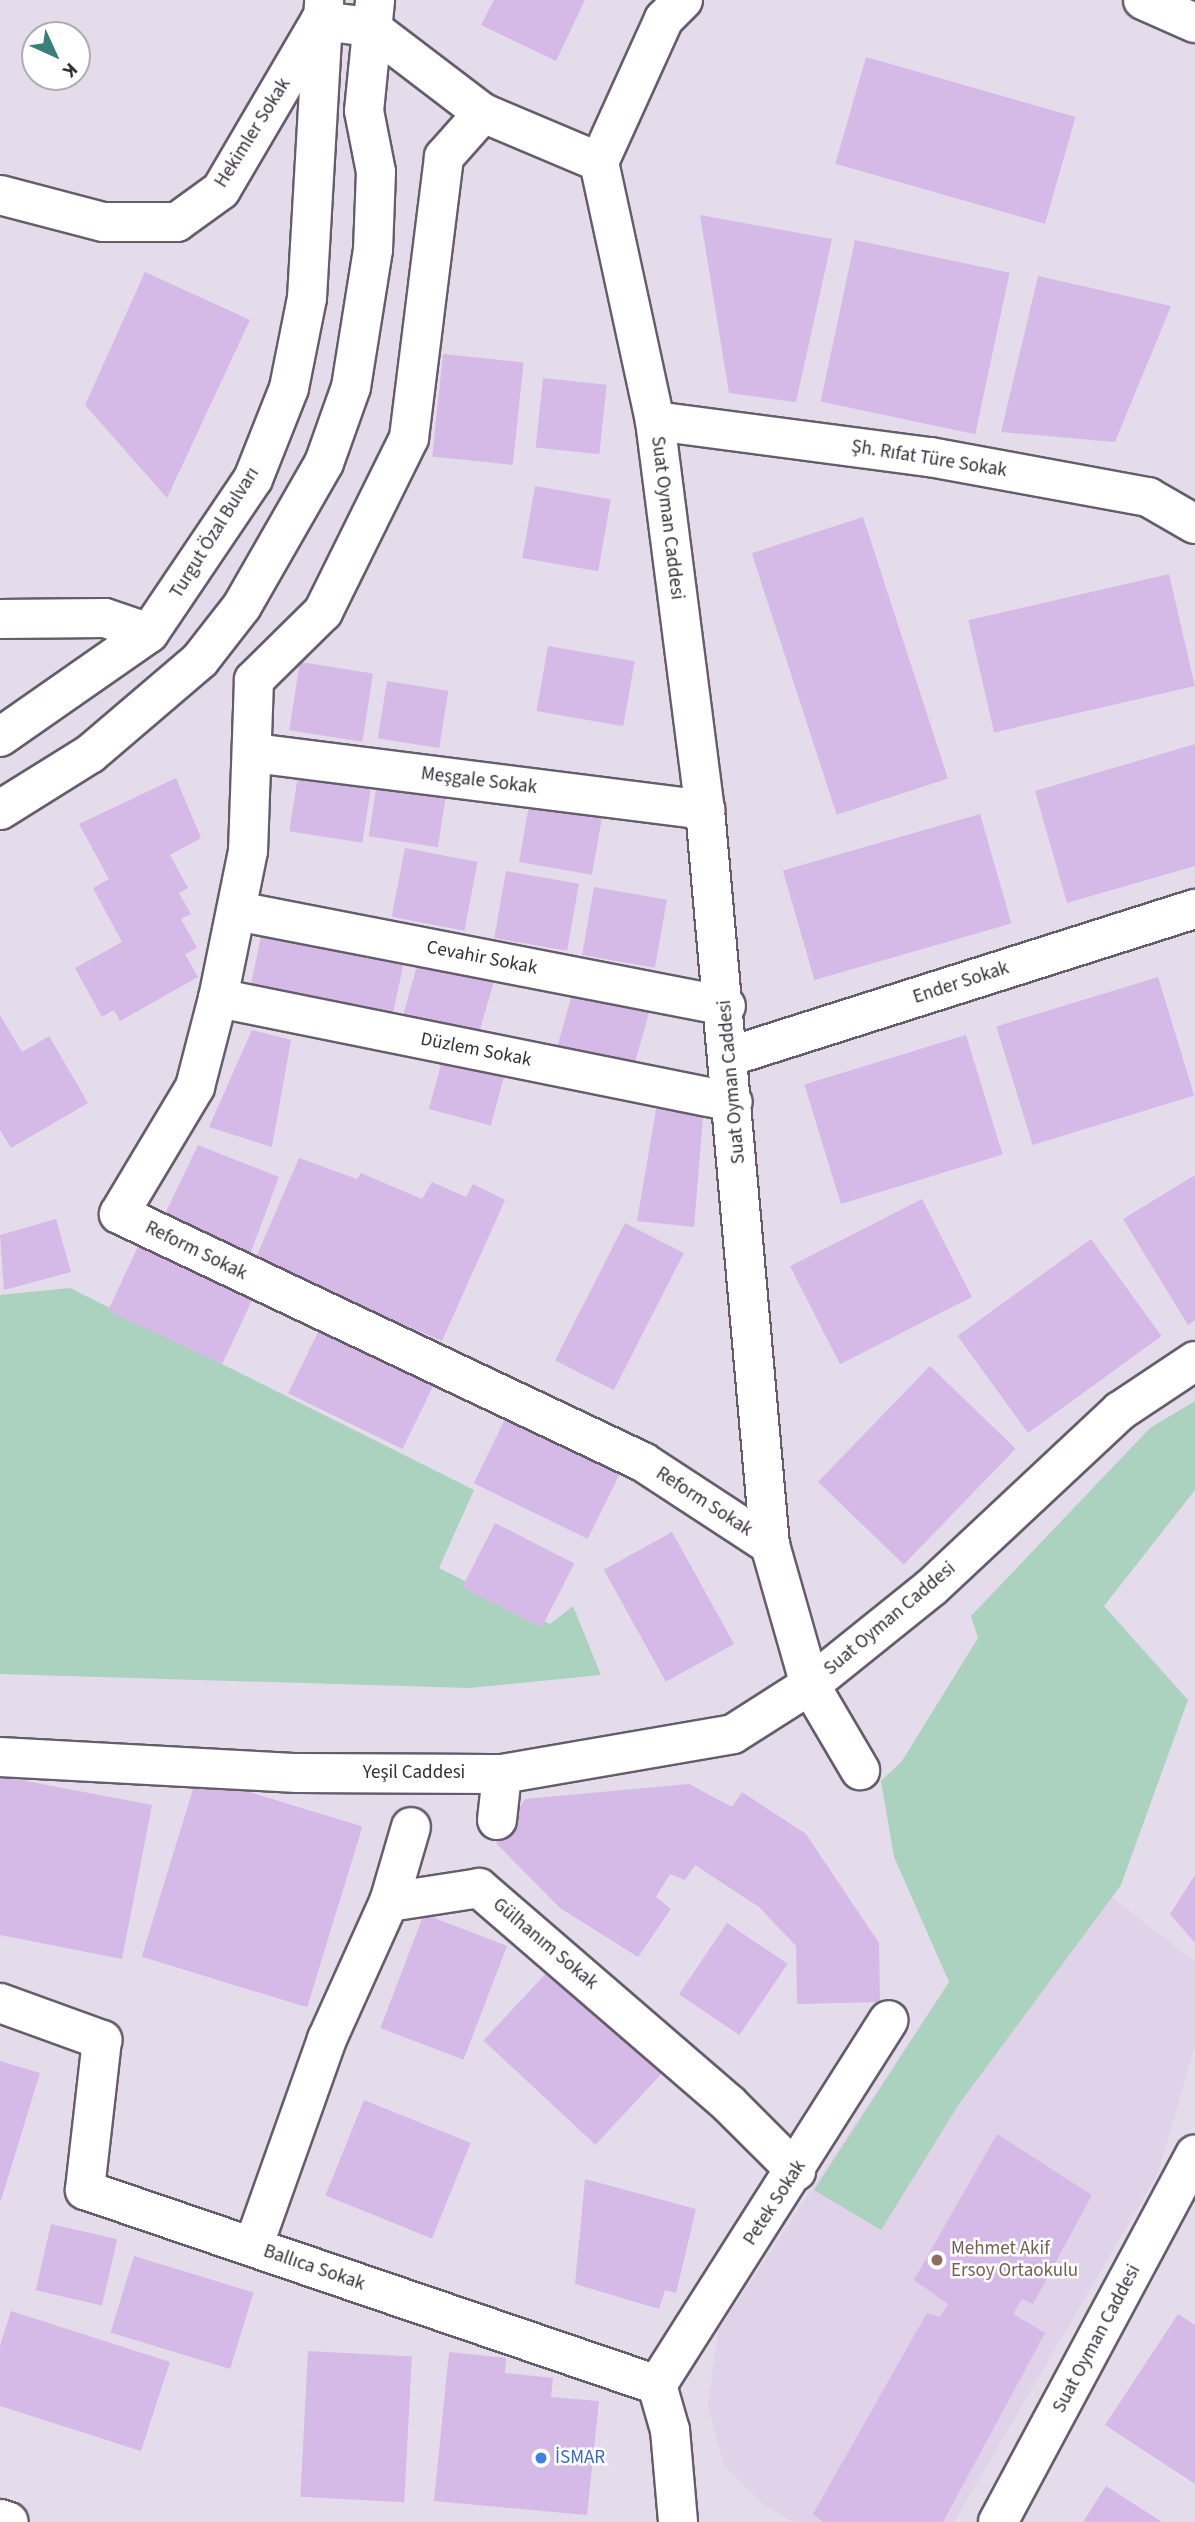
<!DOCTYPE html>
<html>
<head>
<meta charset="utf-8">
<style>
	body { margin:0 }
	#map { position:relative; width:1195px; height:2522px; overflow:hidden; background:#e5dceb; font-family:"Source Sans 3",sans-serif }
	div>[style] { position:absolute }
	.built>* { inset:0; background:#e0d2e8 }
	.green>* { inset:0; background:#abd2be }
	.building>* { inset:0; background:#d5b9e6; transform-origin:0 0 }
	.roads { filter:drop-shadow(2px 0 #665d6b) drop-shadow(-2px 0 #665d6b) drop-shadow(0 2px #665d6b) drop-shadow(0 -2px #665d6b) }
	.minor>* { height:38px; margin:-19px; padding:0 19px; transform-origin:19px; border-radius:19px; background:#fff }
	.dots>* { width:19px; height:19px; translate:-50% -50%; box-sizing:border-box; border:4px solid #fff; border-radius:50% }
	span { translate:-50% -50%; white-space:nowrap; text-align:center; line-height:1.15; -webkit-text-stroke:5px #fff; paint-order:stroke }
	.street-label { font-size:19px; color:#343036 }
	.education-label { font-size:19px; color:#785e54 }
	.left { translate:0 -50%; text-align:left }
	.shop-label { font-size:19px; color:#366cbe }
	.north { position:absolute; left:21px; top:21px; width:70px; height:70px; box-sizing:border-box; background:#fff; border:2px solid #aeacaf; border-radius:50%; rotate:135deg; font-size:19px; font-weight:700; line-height:28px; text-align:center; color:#343036 }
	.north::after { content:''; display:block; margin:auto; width:24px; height:32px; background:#398079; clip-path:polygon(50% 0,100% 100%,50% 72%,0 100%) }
</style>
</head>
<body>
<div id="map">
	<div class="built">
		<i style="clip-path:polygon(1081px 1873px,1195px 1962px,1195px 2045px,1158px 2173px,954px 2522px,793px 2522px,761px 2503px,724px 2465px,708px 2406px,718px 2331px,949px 1982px)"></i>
	</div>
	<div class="green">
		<i style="clip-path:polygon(70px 1288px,474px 1490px,439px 1568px,550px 1624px,573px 1606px,601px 1675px,469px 1688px,0 1674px,0 1295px)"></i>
		<i style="clip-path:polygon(1195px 1401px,1195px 1490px,1104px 1606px,1188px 1700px,1121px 1885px,959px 2104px,881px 2230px,814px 2190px,949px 1982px,894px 1857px,881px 1781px,902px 1761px,978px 1638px,971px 1616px,1150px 1428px)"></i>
	</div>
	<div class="building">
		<i style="clip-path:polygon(494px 0,585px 0,556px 61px,481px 25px)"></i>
		<i style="left:866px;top:57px;width:218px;height:111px;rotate:16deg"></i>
		<i style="clip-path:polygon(700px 215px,832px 239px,796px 402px,729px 393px)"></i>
		<i style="left:855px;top:240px;width:158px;height:165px;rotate:12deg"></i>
		<i style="clip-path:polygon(145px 272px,250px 320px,167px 498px,85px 405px)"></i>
		<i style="clip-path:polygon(1038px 276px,1171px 306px,1115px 442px,1001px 432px)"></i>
		<i style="left:443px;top:354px;width:81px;height:103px;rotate:6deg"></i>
		<i style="left:543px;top:378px;width:64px;height:70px;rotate:6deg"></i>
		<i style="left:535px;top:486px;width:77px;height:73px;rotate:10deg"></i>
		<i style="left:863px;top:517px;width:275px;height:117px;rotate:72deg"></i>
		<i style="left:1169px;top:574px;width:115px;height:206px;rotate:77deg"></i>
		<i style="left:548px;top:646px;width:88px;height:66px;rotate:10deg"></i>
		<i style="left:300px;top:662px;width:74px;height:69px;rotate:9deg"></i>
		<i style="left:387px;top:681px;width:62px;height:58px;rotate:9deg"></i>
		<i style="clip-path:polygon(1195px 744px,1195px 866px,1067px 903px,1035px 791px)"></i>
		<i style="left:300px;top:763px;width:74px;height:69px;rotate:9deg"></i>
		<i style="left:379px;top:771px;width:70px;height:66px;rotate:9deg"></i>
		<i style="clip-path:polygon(176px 778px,201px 838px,170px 855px,188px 888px,179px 893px,191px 914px,181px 919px,197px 948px,185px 954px,198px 977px,120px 1021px,114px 1010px,102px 1017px,75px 968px,122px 942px,93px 888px,109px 879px,79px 824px)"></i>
		<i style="left:531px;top:794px;width:74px;height:69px;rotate:10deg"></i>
		<i style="left:980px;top:814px;width:114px;height:205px;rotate:74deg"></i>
		<i style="left:405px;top:848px;width:74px;height:70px;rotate:11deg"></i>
		<i style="left:506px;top:871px;width:74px;height:68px;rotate:10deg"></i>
		<i style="left:594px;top:887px;width:74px;height:69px;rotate:10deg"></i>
		<i style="left:262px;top:932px;width:145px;height:64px;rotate:12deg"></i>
		<i style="left:420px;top:956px;width:78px;height:73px;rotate:16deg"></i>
		<i style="left:1158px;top:977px;width:124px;height:169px;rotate:73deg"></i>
		<i style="left:576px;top:981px;width:79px;height:74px;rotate:16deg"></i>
		<i style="clip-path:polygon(0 1015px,22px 1052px,49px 1036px,88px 1103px,11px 1148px,0 1130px)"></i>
		<i style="clip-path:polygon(252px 1030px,291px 1040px,272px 1147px,209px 1127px)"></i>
		<i style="left:966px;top:1035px;width:125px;height:169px;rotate:73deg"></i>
		<i style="left:444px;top:1053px;width:64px;height:58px;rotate:15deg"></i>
		<i style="clip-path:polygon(658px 1098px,704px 1104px,694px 1227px,637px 1221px)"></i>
		<i style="clip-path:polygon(198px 1145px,279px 1177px,249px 1257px,164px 1216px)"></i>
		<i style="clip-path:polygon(299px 1158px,357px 1179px,361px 1173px,422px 1199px,432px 1182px,466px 1197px,473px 1184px,505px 1200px,442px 1341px,254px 1262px)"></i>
		<i style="clip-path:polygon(1195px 1175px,1195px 1320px,1188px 1325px,1123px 1219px)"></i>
		<i style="left:922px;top:1199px;width:110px;height:148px;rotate:63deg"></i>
		<i style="clip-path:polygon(56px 1219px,71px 1272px,4px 1290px,0 1235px)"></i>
		<i style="left:625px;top:1223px;width:66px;height:154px;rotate:27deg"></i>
		<i style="left:1091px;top:1239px;width:120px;height:165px;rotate:54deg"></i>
		<i style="left:141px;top:1240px;width:126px;height:78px;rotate:25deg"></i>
		<i style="left:322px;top:1324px;width:127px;height:77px;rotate:26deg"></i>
		<i style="left:930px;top:1366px;width:119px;height:161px;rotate:44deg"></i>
		<i style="left:507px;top:1415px;width:127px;height:76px;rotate:26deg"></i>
		<i style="left:495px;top:1523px;width:89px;height:72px;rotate:27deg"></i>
		<i style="left:672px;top:1532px;width:128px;height:78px;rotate:61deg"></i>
		<i style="clip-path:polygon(0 1776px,152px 1805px,122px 1959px,0 1935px)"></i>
		<i style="left:197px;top:1776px;width:173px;height:189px;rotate:17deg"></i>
		<i style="clip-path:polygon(689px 1784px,732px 1807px,742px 1792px,806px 1834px,879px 1943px,880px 2002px,797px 2004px,796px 1946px,759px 1907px,695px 1865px,685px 1880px,670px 1874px,656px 1897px,671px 1909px,638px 1957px,560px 1908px,496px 1843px,525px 1799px)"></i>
		<i style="clip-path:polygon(1195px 1875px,1195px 1943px,1170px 1914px)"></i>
		<i style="left:424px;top:1914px;width:89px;height:122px;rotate:21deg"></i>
		<i style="left:727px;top:1923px;width:73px;height:86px;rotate:34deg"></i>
		<i style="left:551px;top:1968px;width:153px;height:99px;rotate:43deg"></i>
		<i style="clip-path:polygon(0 2061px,40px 2073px,1px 2200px,0 2200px)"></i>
		<i style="left:364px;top:2100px;width:115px;height:103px;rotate:22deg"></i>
		<i style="clip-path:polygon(997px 2134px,1092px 2195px,1033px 2304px,1022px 2299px,1013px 2314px,1045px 2333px,943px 2522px,823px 2522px,813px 2514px,927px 2313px,940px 2317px,948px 2304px,914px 2280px)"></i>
		<i style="clip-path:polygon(585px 2179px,696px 2209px,676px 2293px,665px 2290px,659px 2309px,575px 2284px)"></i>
		<i style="left:51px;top:2224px;width:68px;height:68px;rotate:13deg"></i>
		<i style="left:134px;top:2256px;width:125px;height:80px;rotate:17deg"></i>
		<i style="clip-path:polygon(11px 2311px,170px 2362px,141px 2451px,0 2406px,0 2346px)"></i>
		<i style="clip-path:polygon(1178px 2314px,1195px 2325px,1195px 2484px,1105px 2425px)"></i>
		<i style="left:308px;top:2351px;width:104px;height:146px;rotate:3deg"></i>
		<i style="clip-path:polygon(449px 2352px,506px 2358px,505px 2373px,553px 2378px,551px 2397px,599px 2401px,587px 2515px,434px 2501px)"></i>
		<i style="clip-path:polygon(1106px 2486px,1162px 2522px,1083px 2522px)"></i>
	</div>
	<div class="roads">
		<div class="minor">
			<i style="left:683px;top:0;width:27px;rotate:135deg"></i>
			<i style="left:664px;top:19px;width:157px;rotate:114.4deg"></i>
			<i style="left:599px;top:162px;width:265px;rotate:77.8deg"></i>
			<i style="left:655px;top:421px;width:392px;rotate:82.7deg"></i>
			<i style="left:705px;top:810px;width:738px;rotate:84.95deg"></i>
			<i style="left:770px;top:1545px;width:146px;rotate:74.1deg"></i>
			<i style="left:810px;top:1685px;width:156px;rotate:-38.8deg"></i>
			<i style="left:932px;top:1587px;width:258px;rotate:-43.1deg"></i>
			<i style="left:1120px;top:1411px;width:90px;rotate:-33.7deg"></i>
			<i style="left:1143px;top:0;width:57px;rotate:23.9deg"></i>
			<i style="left:0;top:195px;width:106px;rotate:14.7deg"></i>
			<i style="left:103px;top:222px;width:74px"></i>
			<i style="left:177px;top:222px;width:54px;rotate:-36deg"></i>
			<i style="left:221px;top:190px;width:196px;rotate:-59.6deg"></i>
			<i style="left:320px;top:21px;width:50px;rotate:6.8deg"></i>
			<i style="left:370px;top:27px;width:142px;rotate:37.3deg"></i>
			<i style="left:483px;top:113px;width:126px;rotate:22.9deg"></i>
			<i style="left:655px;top:421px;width:277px;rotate:7.5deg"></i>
			<i style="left:930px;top:457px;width:222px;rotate:10.4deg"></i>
			<i style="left:1148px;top:497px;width:54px;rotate:29.9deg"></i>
			<i style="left:0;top:619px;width:105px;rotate:-0.5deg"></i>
			<i style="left:105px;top:618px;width:46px;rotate:18.8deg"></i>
			<i style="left:254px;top:680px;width:171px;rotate:92deg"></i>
			<i style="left:248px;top:851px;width:150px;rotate:101.5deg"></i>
			<i style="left:218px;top:998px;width:92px;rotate:104.5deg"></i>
			<i style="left:195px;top:1087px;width:148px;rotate:120.9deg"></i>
			<i style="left:119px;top:1214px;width:580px;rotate:25.33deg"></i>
			<i style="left:643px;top:1462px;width:152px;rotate:33.2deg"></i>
			<i style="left:254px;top:680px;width:97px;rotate:-44.6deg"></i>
			<i style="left:323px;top:612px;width:194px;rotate:-63.7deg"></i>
			<i style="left:409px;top:438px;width:283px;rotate:-82.9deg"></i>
			<i style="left:444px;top:157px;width:59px;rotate:-48.4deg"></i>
			<i style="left:0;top:737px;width:182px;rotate:-34.9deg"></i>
			<i style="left:149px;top:633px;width:186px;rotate:-56deg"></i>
			<i style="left:253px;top:479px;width:98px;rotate:-68.4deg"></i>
			<i style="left:289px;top:388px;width:92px;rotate:-78.7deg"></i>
			<i style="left:307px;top:298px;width:298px;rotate:-86.7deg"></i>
			<i style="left:254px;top:753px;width:455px;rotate:7.2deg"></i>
			<i style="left:0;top:810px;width:106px;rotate:-31.9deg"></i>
			<i style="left:90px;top:754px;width:145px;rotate:-40.5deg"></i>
			<i style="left:200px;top:660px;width:68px;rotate:-52.1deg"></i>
			<i style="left:242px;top:606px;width:165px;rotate:-60.2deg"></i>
			<i style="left:324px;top:463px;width:81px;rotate:-70.4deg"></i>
			<i style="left:351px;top:387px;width:139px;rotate:-80.9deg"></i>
			<i style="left:373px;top:250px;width:78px;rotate:-87.8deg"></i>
			<i style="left:376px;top:172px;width:62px;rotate:-101.1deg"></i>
			<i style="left:364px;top:111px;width:112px;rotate:-84.3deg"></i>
			<i style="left:237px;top:911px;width:498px;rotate:11deg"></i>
			<i style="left:218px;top:998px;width:525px;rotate:11.42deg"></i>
			<i style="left:728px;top:1057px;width:490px;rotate:-17.6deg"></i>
			<i style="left:0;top:1757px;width:298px;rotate:3.1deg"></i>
			<i style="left:298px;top:1773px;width:204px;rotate:0.3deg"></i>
			<i style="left:502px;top:1774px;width:234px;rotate:-9.8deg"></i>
			<i style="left:733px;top:1734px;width:91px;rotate:-32.5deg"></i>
			<i style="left:810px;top:1685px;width:99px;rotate:59.5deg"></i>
			<i style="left:497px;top:1820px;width:46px;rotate:-83.8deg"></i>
			<i style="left:389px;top:1902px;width:78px;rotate:-73.7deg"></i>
			<i style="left:0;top:2003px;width:109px;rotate:19.9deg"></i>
			<i style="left:102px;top:2040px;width:151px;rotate:96.5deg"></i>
			<i style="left:85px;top:2190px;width:604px;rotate:18.82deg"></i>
			<i style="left:657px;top:2385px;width:47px;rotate:73.9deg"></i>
			<i style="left:670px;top:2430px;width:92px;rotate:85deg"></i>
			<i style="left:253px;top:2247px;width:221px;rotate:-70.4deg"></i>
			<i style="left:327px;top:2039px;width:150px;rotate:-65.7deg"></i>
			<i style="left:389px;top:1902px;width:91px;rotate:-8.8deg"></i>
			<i style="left:479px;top:1888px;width:330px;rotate:40.8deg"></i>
			<i style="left:729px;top:2104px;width:95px;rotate:45deg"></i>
			<i style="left:657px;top:2385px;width:432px;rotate:-57.6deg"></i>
			<i style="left:0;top:2519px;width:9px;rotate:18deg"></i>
			<i style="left:998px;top:2522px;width:417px;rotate:-61.8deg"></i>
		</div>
	</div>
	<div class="dots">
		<i style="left:937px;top:2260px;background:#8d6e63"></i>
		<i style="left:541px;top:2458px;background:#3f7fe0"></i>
	</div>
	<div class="street-label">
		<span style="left:253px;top:133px;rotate:-58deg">Hekimler Sokak</span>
		<span style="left:929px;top:459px;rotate:9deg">Şh. Rıfat Türe Sokak</span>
		<span style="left:667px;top:518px;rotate:83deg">Suat Oyman Caddesi</span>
		<span style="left:215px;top:533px;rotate:-58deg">Turgut Özal Bulvarı</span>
		<span style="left:479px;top:781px;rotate:7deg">Meşgale Sokak</span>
		<span style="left:482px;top:958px;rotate:11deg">Cevahir Sokak</span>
		<span style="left:961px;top:983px;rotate:-18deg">Ender Sokak</span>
		<span style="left:476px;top:1050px;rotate:11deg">Düzlem Sokak</span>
		<span style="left:732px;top:1082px;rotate:-95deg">Suat Oyman Caddesi</span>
		<span style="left:196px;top:1251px;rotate:26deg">Reform Sokak</span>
		<span style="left:704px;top:1502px;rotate:33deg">Reform Sokak</span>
		<span style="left:890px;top:1619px;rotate:-40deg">Suat Oyman Caddesi</span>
		<span style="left:414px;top:1773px">Yeşil Caddesi</span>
		<span style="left:545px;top:1944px;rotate:40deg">Gülhanım Sokak</span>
		<span style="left:775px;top:2203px;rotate:-57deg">Petek Sokak</span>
		<span style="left:314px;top:2268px;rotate:19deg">Ballıca Sokak</span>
		<span style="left:1097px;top:2339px;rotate:-62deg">Suat Oyman Caddesi</span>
	</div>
	<div class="education-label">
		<span class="left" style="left:951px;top:2260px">Mehmet Akif<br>Ersoy Ortaokulu</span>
	</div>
	<div class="shop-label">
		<span class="left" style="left:555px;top:2458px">İSMAR</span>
	</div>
	<div class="north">K</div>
</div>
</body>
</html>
